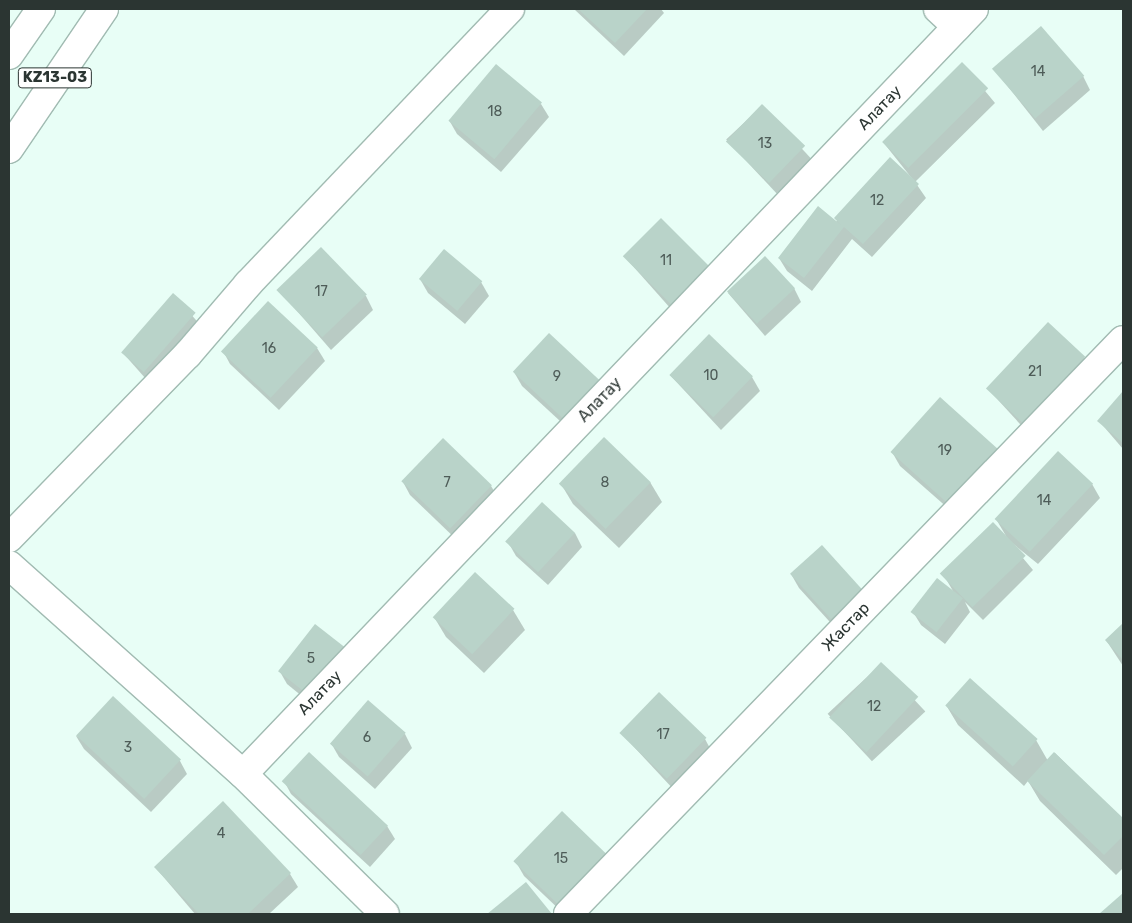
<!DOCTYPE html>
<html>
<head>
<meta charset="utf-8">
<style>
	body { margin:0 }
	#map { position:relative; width:1132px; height:923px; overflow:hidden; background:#e8fef6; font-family:Rubik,sans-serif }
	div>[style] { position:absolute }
	.shadow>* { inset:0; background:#0003; transform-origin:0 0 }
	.building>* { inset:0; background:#b9d3c9; transform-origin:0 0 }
	.roads { filter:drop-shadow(1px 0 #a1bbb2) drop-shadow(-1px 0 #a1bbb2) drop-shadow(0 1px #a1bbb2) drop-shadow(0 -1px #a1bbb2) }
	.minor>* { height:28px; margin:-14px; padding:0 14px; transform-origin:14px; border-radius:14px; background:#fff }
	.trunk>* { height:28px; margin:-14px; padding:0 14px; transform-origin:14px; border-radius:14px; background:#fff }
	span { translate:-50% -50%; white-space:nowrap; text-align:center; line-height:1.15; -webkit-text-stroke:4px #fff; paint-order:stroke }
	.number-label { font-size:14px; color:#4e5c58 }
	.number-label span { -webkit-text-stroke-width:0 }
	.shield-label span { padding:1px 4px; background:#fff; border:1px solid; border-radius:4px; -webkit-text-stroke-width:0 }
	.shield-label { font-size:15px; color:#2b3532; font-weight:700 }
	.street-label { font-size:16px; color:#2b3532 }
	.frame { position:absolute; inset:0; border:10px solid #2b3532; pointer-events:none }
</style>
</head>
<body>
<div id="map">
	<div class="shadow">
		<i style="clip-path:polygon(574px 9px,661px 9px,664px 13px,624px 56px)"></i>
		<i style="clip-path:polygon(962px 63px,995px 103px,915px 182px,926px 198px,872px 257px,852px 239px,812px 291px,787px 271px,779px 258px,836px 222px,890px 159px,914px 181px,883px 142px)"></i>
		<i style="clip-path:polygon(994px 69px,1083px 76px,1090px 90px,1043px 131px)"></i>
		<i style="clip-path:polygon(541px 104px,549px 117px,501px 172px,457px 134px,449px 120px)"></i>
		<i style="left:762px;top:106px;width:74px;height:49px;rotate:47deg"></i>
		<i style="clip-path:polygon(624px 256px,709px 268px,679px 318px)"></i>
		<i style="clip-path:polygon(420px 279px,481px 282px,489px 296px,465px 324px,428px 293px)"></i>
		<i style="clip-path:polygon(794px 288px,801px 302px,765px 336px,728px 293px)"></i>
		<i style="clip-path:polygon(278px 289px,366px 296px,373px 310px,331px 350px)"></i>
		<i style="clip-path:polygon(173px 294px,203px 328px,153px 387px,123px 353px)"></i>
		<i style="clip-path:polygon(549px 335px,573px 433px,522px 386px,514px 372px)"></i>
		<i style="clip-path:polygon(317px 348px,325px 361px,279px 410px,230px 364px,223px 351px)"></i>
		<i style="clip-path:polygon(1084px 358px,1092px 372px,1031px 436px,987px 388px)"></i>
		<i style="clip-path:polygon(670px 375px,752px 377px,760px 391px,721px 430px)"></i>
		<i style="clip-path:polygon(1123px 393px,1123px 449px,1099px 421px)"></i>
		<i style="clip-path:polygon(443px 440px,491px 486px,499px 499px,459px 542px,410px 495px,403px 482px)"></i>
		<i style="clip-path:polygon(892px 452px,1005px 464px,958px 517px,900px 466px)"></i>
		<i style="clip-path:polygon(650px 482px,662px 502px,619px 548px,573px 504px,561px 484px)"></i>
		<i style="clip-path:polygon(1092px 484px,1100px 498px,1038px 564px,1006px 538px,1033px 570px,983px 620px,965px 602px,970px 612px,945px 644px,921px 625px,913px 612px,953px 591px,943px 574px,1006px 536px,996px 519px)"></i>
		<i style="clip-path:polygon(575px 533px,582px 547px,548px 585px,516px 556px,508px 542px)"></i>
		<i style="clip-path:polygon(791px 574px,862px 591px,839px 632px,799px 588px)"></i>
		<i style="clip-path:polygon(513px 610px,525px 630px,484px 673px,446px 637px,434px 617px)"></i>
		<i style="clip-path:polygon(1123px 624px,1123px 666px,1106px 640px)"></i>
		<i style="clip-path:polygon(343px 648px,350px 662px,314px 706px,287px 684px,279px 670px)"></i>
		<i style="left:881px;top:664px;width:65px;height:73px;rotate:47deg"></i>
		<i style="clip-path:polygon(946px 705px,1036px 740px,1048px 761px,1055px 753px,1123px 820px,1123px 868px,1116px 875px,1040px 801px,1028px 781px,1024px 786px,958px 725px)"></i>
		<i style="clip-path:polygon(621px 733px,705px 739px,712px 752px,675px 791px)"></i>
		<i style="clip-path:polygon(405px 734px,412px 748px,375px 789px,339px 757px,331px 743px)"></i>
		<i style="clip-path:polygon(76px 736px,180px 761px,187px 774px,151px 812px,84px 749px)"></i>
		<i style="clip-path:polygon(309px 753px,387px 826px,395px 839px,370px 867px,291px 794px,284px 781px)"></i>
		<i style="clip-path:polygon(562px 813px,564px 914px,524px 876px,516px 862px)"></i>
		<i style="clip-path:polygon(155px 867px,290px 874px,298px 887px,269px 914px,195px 914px)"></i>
		<i style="clip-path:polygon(526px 884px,551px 914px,489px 914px)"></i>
	</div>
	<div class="building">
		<i style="clip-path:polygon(578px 9px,647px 9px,615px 43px)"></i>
		<i style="left:1041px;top:26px;width:66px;height:65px;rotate:49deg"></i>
		<i style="left:962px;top:62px;width:37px;height:113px;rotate:45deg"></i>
		<i style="left:496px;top:64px;width:60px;height:74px;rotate:40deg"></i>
		<i style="left:762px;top:104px;width:60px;height:52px;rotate:44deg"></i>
		<i style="clip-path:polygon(890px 157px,919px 184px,863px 244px,844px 227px,804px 278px,778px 258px,818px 206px,841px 225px,834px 218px)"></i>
		<i style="left:661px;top:218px;width:69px;height:54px;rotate:45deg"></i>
		<i style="left:321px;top:247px;width:66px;height:62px;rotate:46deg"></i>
		<i style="left:444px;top:249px;width:50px;height:39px;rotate:40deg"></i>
		<i style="left:765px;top:256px;width:44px;height:52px;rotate:47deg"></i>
		<i style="left:173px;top:293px;width:30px;height:79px;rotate:41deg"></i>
		<i style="left:268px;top:301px;width:68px;height:69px;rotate:43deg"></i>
		<i style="left:1048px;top:322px;width:51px;height:91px;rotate:43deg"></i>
		<i style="left:549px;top:333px;width:71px;height:53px;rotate:43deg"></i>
		<i style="left:709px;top:334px;width:61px;height:57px;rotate:44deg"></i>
		<i style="clip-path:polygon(1123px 391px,1123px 443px,1097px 421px)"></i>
		<i style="left:940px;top:397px;width:79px;height:74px;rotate:42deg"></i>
		<i style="left:604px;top:437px;width:65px;height:65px;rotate:44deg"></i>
		<i style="left:443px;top:438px;width:68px;height:60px;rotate:44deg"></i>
		<i style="left:1058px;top:451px;width:48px;height:93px;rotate:43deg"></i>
		<i style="left:542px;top:502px;width:45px;height:54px;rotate:43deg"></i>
		<i style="left:993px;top:522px;width:47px;height:74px;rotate:46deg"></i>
		<i style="left:822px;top:545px;width:61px;height:43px;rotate:48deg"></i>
		<i style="left:475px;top:572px;width:54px;height:62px;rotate:43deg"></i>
		<i style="left:937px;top:578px;width:33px;height:43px;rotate:38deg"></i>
		<i style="clip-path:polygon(1123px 623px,1123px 660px,1105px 640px)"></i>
		<i style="left:315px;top:624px;width:37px;height:60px;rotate:38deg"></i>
		<i style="left:881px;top:662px;width:51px;height:76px;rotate:43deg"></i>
		<i style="left:970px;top:678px;width:91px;height:37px;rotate:42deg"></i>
		<i style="left:659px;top:692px;width:66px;height:57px;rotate:44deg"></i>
		<i style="left:113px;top:696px;width:93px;height:54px;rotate:43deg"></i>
		<i style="left:368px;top:700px;width:50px;height:58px;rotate:41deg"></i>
		<i style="left:309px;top:752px;width:108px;height:40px;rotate:43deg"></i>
		<i style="clip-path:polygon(1054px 752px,1123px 818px,1123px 836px,1104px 855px,1027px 781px)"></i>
		<i style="clip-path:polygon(223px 801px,291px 873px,248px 914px,199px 914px,154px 867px)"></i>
		<i style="left:562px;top:811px;width:65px;height:70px;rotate:44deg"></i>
		<i style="clip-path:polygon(526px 882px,552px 914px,487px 914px)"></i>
		<i style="clip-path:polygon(1123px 893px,1123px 914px,1099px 914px)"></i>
	</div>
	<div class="roads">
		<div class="minor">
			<i style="left:938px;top:9px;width:26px;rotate:43deg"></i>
			<i style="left:9px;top:538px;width:257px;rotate:-45.8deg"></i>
			<i style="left:188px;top:354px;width:92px;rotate:-49.4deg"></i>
			<i style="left:248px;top:284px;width:380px;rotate:-46.4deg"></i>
			<i style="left:9px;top:565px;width:314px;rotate:41.8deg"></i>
			<i style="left:243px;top:774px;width:199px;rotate:44.6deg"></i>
			<i style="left:243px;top:774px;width:1058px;rotate:-46.3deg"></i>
			<i style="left:568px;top:914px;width:798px;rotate:-45.96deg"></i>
		</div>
		<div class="trunk">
			<i style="left:9px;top:55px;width:56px;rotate:-55.2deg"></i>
			<i style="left:9px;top:149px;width:169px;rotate:-55.8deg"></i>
		</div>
	</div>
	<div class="number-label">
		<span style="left:1038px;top:72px">14</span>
		<span style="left:495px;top:112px">18</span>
		<span style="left:765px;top:144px">13</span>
		<span style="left:877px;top:201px">12</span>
		<span style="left:666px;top:261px">11</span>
		<span style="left:321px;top:292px">17</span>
		<span style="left:269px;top:349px">16</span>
		<span style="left:1035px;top:372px">21</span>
		<span style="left:711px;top:376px">10</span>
		<span style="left:557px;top:377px">9</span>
		<span style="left:945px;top:451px">19</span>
		<span style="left:447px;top:483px">7</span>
		<span style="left:605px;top:483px">8</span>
		<span style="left:1044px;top:501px">14</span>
		<span style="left:311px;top:659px">5</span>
		<span style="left:874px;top:707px">12</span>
		<span style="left:663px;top:735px">17</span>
		<span style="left:367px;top:738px">6</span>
		<span style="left:128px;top:748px">3</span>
		<span style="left:221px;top:834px">4</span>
		<span style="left:561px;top:859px">15</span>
	</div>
	<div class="shield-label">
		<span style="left:55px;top:78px">KZ13-03</span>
	</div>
	<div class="street-label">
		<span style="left:880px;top:108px;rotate:-46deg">Алатау</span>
		<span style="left:600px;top:400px;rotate:-46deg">Алатау</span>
		<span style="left:846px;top:627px;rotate:-46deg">Жастар</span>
		<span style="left:320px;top:693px;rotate:-46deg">Алатау</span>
	</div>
	<div class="frame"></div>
</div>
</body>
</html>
